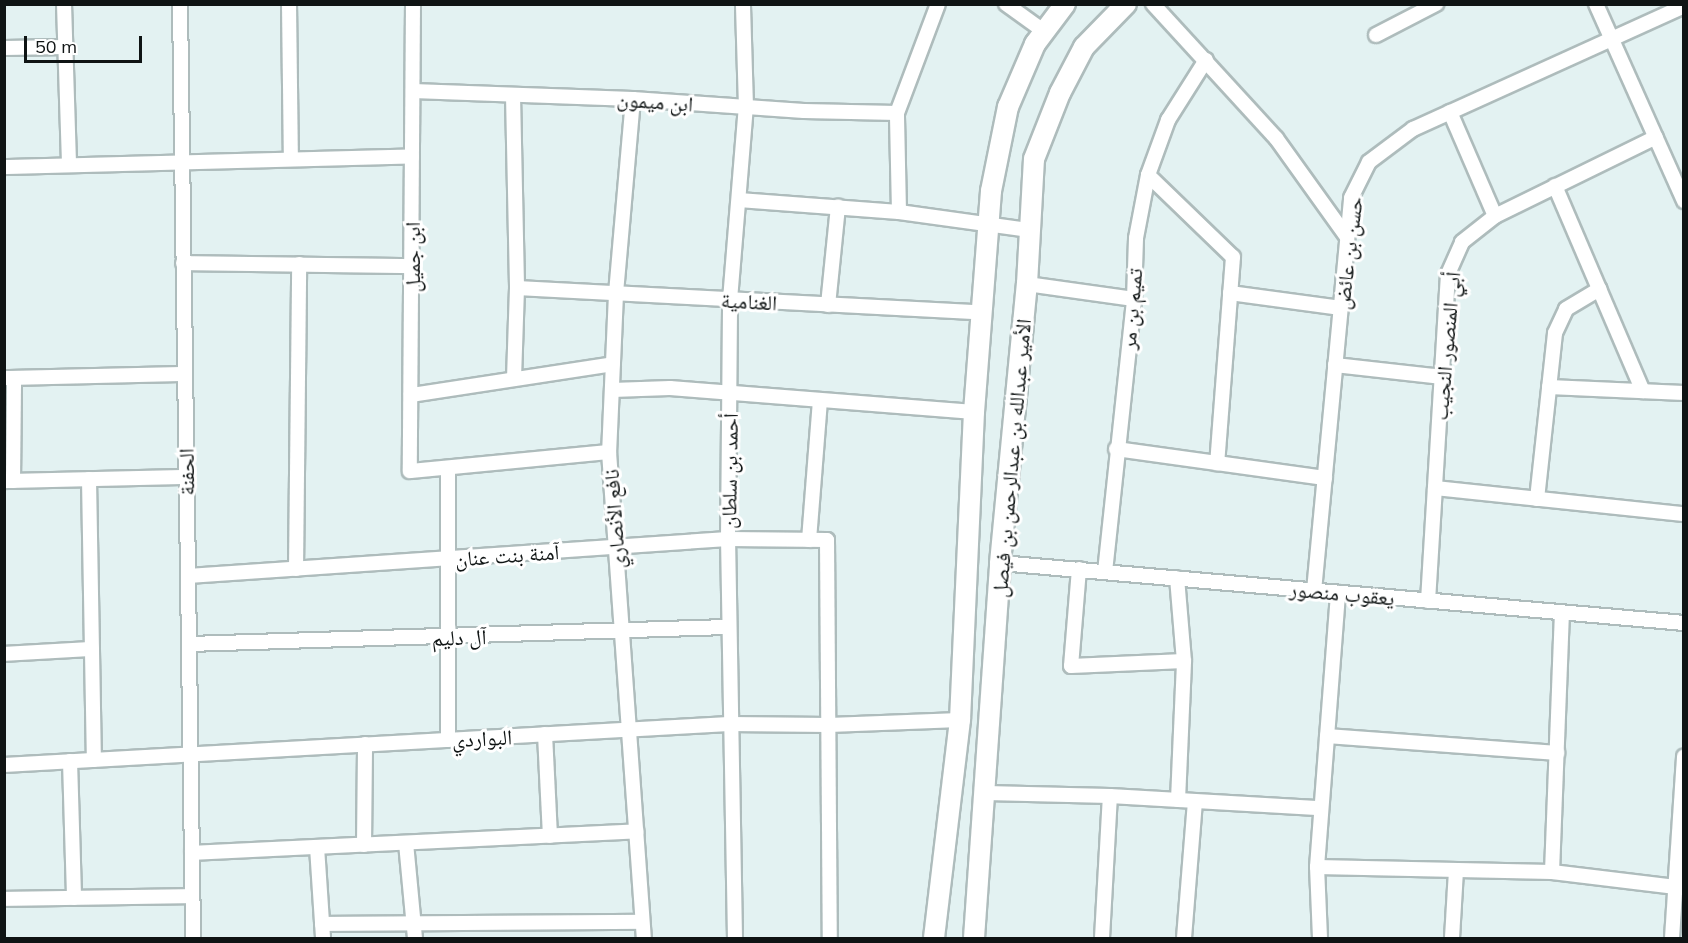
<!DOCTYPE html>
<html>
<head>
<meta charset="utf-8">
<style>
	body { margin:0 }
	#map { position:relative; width:1688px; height:943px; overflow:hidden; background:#e3f2f2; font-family:Mulish,"Noto Naskh Arabic",sans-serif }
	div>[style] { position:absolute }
	.roads { filter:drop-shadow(2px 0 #aebcbc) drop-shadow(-2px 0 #aebcbc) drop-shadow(0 2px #aebcbc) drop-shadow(0 -2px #aebcbc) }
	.minor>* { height:14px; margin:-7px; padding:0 7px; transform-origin:7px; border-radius:7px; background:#fff }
	.secondary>* { height:20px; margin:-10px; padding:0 10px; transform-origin:10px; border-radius:10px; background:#fff }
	span { translate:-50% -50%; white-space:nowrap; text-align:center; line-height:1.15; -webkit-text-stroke:6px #fff; paint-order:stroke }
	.street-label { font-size:21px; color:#0f1414 }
	.frame { position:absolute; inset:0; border:6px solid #0f1414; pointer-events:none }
	.scale { position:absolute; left:24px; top:36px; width:118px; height:27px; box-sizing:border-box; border:3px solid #0f1414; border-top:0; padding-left:8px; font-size:18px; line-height:21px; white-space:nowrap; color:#0f1414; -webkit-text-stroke:4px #fff; paint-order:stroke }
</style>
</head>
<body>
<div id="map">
	<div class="roads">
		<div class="minor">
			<i style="left:64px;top:4px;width:161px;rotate:88.2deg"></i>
			<i style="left:180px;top:4px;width:934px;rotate:89.2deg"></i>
			<i style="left:289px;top:4px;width:155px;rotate:89.3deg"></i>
			<i style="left:413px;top:4px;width:467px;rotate:90.4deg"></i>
			<i style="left:410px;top:471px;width:200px;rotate:-5.5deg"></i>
			<i style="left:1006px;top:4px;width:48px;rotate:35.7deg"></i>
			<i style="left:1153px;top:4px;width:182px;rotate:47.5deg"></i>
			<i style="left:1276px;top:138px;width:122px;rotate:54.4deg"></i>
			<i style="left:1596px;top:4px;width:216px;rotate:65.9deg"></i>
			<i style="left:1376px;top:35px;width:68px;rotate:-27.3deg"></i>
			<i style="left:4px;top:48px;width:62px;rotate:-0.9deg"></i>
			<i style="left:413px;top:91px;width:220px;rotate:2.1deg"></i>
			<i style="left:633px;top:99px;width:171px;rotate:4deg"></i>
			<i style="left:804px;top:111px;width:93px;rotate:1.2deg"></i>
			<i style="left:513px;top:95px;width:193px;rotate:88.8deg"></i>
			<i style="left:517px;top:288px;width:91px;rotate:91.9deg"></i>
			<i style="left:633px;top:99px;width:196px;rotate:95deg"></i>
			<i style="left:616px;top:294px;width:158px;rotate:92.5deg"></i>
			<i style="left:609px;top:452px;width:487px;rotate:85.9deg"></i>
			<i style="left:1450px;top:112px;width:113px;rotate:66.6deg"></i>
			<i style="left:4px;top:167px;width:408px;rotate:-1.5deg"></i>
			<i style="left:1148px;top:175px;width:118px;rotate:44deg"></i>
			<i style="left:1233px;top:257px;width:207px;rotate:94.4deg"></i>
			<i style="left:1555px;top:186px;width:223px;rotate:66.8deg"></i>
			<i style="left:739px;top:200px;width:160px;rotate:4.3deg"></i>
			<i style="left:899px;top:212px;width:130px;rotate:7.9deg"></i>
			<i style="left:899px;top:212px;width:99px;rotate:-91.2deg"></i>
			<i style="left:897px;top:113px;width:116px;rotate:-69.4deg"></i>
			<i style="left:183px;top:263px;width:229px;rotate:0.8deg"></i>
			<i style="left:1027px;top:284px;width:108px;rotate:8deg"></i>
			<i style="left:517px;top:288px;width:466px;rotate:3deg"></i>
			<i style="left:1230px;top:293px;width:112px;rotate:7.7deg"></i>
			<i style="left:828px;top:305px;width:99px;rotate:-84.2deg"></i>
			<i style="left:1335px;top:365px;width:108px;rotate:6.4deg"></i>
			<i style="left:4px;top:378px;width:181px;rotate:-1.3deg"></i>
			<i style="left:1549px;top:387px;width:135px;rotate:2.5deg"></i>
			<i style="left:612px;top:390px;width:58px;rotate:-2deg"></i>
			<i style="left:670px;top:388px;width:305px;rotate:4.5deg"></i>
			<i style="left:411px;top:395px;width:204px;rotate:-8.7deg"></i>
			<i style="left:1116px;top:449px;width:211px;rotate:7.9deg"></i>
			<i style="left:448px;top:468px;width:272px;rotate:90deg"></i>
			<i style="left:89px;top:479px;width:281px;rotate:89deg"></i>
			<i style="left:4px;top:481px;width:182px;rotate:-1.3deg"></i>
			<i style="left:13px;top:481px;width:103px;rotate:-89.4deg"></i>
			<i style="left:1435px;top:488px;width:250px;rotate:6deg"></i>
			<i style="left:1537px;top:499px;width:167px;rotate:-83.8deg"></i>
			<i style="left:1555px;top:333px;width:26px;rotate:-65deg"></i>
			<i style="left:1566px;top:309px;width:39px;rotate:-31deg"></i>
			<i style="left:809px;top:540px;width:139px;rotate:-85.5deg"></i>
			<i style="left:1000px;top:563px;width:687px;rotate:5.01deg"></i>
			<i style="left:296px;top:569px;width:305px;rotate:-89.4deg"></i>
			<i style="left:1079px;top:569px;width:97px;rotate:94.7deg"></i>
			<i style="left:1071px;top:666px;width:113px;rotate:-2.5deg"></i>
			<i style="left:1184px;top:661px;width:83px;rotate:-94.8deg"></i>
			<i style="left:1105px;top:572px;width:275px;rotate:-83.9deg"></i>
			<i style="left:1134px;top:299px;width:61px;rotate:-88.1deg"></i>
			<i style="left:1136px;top:238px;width:64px;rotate:-79.2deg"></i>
			<i style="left:1148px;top:175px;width:59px;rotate:-70deg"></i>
			<i style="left:1168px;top:120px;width:71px;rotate:-57.7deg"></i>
			<i style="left:188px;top:576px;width:541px;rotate:-3.92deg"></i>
			<i style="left:728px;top:539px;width:99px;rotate:0.6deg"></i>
			<i style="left:827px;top:540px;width:398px;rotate:89.6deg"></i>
			<i style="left:1314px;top:591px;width:395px;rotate:-84.6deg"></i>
			<i style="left:1351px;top:198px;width:40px;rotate:-63.4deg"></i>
			<i style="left:1369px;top:162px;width:55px;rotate:-36.9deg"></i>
			<i style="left:1413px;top:129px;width:298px;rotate:-24.4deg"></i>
			<i style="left:1428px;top:601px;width:328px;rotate:-86.5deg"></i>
			<i style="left:1448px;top:274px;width:35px;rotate:-66deg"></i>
			<i style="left:1462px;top:242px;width:42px;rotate:-38.2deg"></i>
			<i style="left:1495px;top:216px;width:179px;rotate:-26.1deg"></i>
			<i style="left:189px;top:644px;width:539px;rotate:-1.81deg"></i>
			<i style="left:4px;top:654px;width:88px;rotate:-3.3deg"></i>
			<i style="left:545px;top:734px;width:102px;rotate:87.2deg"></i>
			<i style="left:1327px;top:736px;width:231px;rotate:4.2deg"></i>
			<i style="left:70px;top:761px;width:137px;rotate:88.3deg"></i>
			<i style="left:4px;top:765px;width:726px;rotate:-3.24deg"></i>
			<i style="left:729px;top:724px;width:100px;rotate:0.6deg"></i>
			<i style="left:829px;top:725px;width:131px;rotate:-2.2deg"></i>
			<i style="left:986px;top:793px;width:124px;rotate:1.4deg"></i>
			<i style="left:1110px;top:796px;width:211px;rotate:3.3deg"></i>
			<i style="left:1178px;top:800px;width:139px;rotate:-87.5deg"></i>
			<i style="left:406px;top:843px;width:95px;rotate:84.6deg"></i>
			<i style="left:364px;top:845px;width:101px;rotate:-89.4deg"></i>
			<i style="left:317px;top:847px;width:91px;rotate:86.2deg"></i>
			<i style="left:192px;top:853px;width:445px;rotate:-2.8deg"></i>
			<i style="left:1317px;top:867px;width:235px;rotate:1.2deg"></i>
			<i style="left:1552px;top:872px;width:133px;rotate:6.9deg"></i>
			<i style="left:1552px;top:872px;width:259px;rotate:-87.8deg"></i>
			<i style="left:4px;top:899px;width:188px;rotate:-0.9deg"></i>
			<i style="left:322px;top:924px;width:320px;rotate:-0.4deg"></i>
			<i style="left:735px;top:938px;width:399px;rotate:-91deg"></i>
			<i style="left:728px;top:539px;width:239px;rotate:-89.5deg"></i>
			<i style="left:730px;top:300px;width:194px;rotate:-85.3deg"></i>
			<i style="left:746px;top:107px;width:103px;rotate:-91.7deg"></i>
			<i style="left:1102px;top:938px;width:142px;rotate:-86.8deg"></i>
			<i style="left:1184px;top:938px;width:137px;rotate:-85.4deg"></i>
			<i style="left:1320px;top:938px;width:71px;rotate:-92.4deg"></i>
			<i style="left:1317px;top:867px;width:275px;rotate:-85.6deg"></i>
			<i style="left:1452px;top:938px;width:68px;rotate:-86.6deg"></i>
			<i style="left:1672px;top:938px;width:182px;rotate:-86.2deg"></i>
		</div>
		<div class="secondary">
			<i style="left:934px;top:938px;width:220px;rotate:-83.2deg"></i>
			<i style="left:960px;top:720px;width:308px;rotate:-87.4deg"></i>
			<i style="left:974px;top:412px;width:222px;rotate:-85.6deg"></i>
			<i style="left:991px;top:191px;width:86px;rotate:-78.6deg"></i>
			<i style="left:1008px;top:107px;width:69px;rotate:-66.8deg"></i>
			<i style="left:1035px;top:44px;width:50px;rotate:-53.1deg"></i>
			<i style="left:974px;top:938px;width:376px;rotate:-86deg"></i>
			<i style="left:1000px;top:563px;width:280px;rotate:-84.5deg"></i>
			<i style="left:1027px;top:284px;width:125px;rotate:-86.8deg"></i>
			<i style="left:1034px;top:159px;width:71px;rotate:-68.5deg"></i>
			<i style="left:1060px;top:93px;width:52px;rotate:-62.4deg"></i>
			<i style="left:1084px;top:47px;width:60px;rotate:-45.7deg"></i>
		</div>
	</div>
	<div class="street-label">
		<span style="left:655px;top:101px;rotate:4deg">ابن ميمون</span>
		<span style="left:1348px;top:253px;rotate:-83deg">حسن بن عائض</span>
		<span style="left:412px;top:257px;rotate:-90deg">ابن جميل</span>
		<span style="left:749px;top:301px;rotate:3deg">الغنامية</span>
		<span style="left:1131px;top:309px;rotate:-85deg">تميم بن مر</span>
		<span style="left:1446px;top:346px;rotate:-85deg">أبي المنصور النجيب</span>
		<span style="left:1011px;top:458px;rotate:-85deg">الأمير عبدالله بن عبدالرحمن بن فيصل</span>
		<span style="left:729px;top:471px;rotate:-89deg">أحمد بن سلطان</span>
		<span style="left:186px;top:472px;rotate:-91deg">الحفنة</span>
		<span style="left:614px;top:519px;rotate:-94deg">نافع الأنصاري</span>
		<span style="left:507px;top:555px;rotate:-4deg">آمنة بنت عنان</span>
		<span style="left:1342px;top:593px;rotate:5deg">يعقوب منصور</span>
		<span style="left:459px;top:637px;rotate:-2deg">آل دليم</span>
		<span style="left:482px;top:738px;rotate:-3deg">البواردي</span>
	</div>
	<div class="frame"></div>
	<div class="scale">50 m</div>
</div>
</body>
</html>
